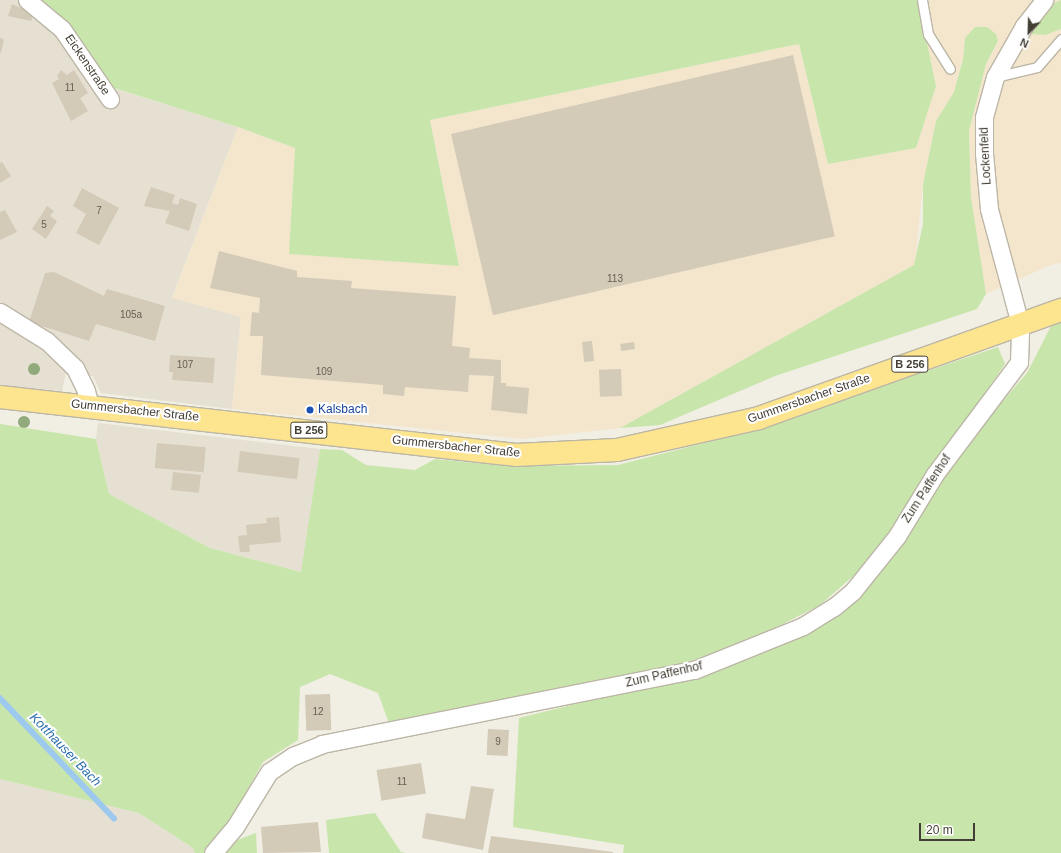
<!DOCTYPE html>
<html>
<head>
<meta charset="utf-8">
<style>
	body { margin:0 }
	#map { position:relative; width:1061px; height:853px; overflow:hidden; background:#f1eee3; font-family:Helvetica,sans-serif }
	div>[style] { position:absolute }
	.residential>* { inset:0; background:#e5e0d1 }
	.commercial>* { inset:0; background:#f4e6cd }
	.green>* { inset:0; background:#c8e6ab }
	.stream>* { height:5.5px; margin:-2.75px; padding:0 2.75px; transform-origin:2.75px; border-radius:2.75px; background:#9ec9ef }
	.building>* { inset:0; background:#d3cab8; transform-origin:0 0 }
	.roads { filter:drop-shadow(1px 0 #bcb6a6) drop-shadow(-1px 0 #bcb6a6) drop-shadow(0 1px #bcb6a6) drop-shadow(0 -1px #bcb6a6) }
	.service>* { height:9px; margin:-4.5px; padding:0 4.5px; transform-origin:4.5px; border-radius:4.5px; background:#fff }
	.minor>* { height:17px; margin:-8.5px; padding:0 8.5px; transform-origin:8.5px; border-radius:8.5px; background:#fff }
	.primary>* { height:22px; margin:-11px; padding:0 11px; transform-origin:11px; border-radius:11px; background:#fde590 }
	.trees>* { width:12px; height:12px; margin:-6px; border-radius:50%; background:#90aa7c }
	.dots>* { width:11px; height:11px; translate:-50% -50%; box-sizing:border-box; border:2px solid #fff; border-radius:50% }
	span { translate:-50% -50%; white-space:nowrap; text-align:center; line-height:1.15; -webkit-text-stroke:4px #fff; paint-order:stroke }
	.number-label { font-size:10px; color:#676154 }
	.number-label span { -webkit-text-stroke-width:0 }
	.shield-label span { padding:1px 3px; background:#fff; border:1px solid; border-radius:3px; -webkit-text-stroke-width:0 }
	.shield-label { font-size:11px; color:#433e33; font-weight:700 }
	.street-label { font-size:12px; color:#433e33 }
	.transit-label { font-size:12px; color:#164399 }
	.left { translate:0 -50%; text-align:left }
	.water-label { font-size:13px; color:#2e6fad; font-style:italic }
	.north { position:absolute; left:1009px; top:12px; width:40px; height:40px; -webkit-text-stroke:3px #fff; paint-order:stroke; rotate:203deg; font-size:11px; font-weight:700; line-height:16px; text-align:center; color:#433e33 }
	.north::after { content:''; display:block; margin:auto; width:14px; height:18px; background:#433e33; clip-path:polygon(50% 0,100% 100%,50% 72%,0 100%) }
	.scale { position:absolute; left:919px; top:823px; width:56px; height:18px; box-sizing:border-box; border:2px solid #433e33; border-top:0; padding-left:5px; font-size:12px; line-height:14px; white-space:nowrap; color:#433e33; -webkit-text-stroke:3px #fff; paint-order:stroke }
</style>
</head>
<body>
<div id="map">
	<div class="residential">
		<i style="clip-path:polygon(0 0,34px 0,87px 80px,238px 127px,172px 297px,241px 317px,232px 409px,101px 393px,93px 376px,66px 373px,62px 391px,0 385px)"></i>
		<i style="clip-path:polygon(98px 423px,320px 449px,302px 572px,210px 548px,109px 494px,96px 439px)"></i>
		<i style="clip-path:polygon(0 779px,139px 813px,193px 848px,195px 853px,0 853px)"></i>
	</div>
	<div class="commercial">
		<i style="clip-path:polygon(918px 0,1061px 0,1061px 263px,1051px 265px,986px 294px,971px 197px,969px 131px,986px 64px,998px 41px,965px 38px,963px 59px,954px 92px,936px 121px,923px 184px,915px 265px,620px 428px,523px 439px,232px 409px,241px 317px,172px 298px,238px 127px,295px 148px,290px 254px,459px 265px,430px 120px,799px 44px,828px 164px,916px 148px,936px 86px)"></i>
	</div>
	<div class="green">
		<i style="clip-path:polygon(40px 0,918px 0,936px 86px,916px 148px,828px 164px,799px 44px,430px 120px,459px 266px,289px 254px,295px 148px,238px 127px,95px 82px)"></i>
		<i style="clip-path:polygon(1061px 0,1061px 29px,1045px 35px,1031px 34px,1044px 8px)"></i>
		<i style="clip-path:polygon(975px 27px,987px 27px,996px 34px,998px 41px,986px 64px,969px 131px,971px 197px,986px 294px,977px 309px,775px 376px,660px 425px,620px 428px,914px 265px,923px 224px,923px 184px,936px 121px,954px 92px,963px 59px,965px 38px)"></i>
		<i style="clip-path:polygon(1061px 321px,1061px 853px,623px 853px,624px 845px,513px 827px,519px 718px,725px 667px,803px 632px,895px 548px,982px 425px,1027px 373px,1052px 324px)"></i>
		<i style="clip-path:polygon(998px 347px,1005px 364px,867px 564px,820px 605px,744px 644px,643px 676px,390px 726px,378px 693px,330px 674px,300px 687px,298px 740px,263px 762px,226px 828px,205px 853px,195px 853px,193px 848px,139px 813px,0 779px,0 424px,96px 439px,109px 494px,210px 548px,301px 572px,320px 449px,342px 450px,366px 465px,415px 470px,435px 459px,506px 466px,618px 465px,743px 433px)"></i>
		<i style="clip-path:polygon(375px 813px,401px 852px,406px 853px,329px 853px,326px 820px)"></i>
		<i style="clip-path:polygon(256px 833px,257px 853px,221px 853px,229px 843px)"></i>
	</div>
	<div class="stream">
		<i style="left:0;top:698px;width:166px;rotate:46.5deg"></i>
	</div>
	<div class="building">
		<i style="clip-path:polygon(12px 4px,34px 14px,31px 21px,8px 16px)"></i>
		<i style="clip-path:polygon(0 38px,4px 39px,1px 53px,0 53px)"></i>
		<i style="left:793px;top:55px;width:186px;height:351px;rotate:77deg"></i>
		<i style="clip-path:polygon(61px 70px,67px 75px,74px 70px,88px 93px,80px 98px,88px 111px,71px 121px,52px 83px,59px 79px,57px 76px)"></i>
		<i style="clip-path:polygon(2px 162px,11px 176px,0 183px,0 163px)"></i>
		<i style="clip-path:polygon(151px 187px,175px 195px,172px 203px,178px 205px,180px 198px,197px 204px,189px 231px,165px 223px,170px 211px,144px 206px)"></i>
		<i style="clip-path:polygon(82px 188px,119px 208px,99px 245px,76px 233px,86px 214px,73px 206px)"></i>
		<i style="clip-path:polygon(47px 206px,54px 211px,50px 216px,57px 221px,46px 239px,32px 229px)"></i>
		<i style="clip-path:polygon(5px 210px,17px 232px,0 240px,0 212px)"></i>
		<i style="clip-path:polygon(219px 251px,297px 271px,297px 277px,352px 281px,351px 288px,456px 296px,452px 346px,470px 348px,469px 358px,501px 360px,501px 383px,506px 383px,506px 386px,529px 388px,527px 414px,491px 410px,494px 376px,469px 375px,468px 392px,405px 387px,404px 396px,383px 394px,383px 385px,261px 375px,263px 336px,250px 336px,252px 312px,259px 313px,260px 298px,210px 288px)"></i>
		<i style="clip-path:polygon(54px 272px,104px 296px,107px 289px,165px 306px,155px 341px,96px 324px,89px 341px,29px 322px,45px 273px)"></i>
		<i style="left:592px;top:341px;width:20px;height:10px;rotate:84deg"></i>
		<i style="left:634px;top:342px;width:7px;height:14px;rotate:82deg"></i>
		<i style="clip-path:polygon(170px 355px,215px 358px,213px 383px,172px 380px,173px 372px,169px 372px)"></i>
		<i style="left:621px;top:369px;width:27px;height:22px;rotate:88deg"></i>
		<i style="left:157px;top:443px;width:49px;height:25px;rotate:5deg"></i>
		<i style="left:240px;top:451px;width:60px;height:21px;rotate:7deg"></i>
		<i style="left:173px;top:472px;width:28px;height:18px;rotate:6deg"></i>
		<i style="clip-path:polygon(279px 517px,281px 542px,249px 545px,250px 552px,240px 552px,238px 536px,247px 535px,246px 525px,267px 523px,266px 518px)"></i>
		<i style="left:330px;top:694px;width:36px;height:25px;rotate:88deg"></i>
		<i style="left:488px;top:729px;width:21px;height:26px;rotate:3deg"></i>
		<i style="left:421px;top:763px;width:31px;height:45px;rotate:81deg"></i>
		<i style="clip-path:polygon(471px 786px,494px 789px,483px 850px,422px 838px,426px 813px,465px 819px)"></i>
		<i style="clip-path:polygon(318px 822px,321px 852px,263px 853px,261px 827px)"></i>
		<i style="clip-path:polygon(491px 836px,613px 852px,613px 853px,488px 853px)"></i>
	</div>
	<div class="roads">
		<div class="service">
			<i style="left:922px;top:0;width:35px;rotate:80deg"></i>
			<i style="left:928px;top:34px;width:41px;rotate:57.8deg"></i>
			<i style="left:995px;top:77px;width:43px;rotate:-13.4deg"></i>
			<i style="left:1037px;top:67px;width:37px;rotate:-49deg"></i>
		</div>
		<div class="minor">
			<i style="left:27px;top:0;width:45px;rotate:39.6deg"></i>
			<i style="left:62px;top:29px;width:85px;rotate:55.6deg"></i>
			<i style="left:0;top:312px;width:55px;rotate:31.7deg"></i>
			<i style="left:47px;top:341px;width:39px;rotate:44deg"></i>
			<i style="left:75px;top:368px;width:25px;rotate:64deg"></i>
			<i style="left:86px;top:391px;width:16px;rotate:75deg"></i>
			<i style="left:213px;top:853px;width:34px;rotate:-50deg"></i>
			<i style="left:235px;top:827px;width:65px;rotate:-58.3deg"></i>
			<i style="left:269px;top:772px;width:29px;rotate:-34deg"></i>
			<i style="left:293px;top:756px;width:31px;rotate:-22deg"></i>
			<i style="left:322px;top:744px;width:379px;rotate:-11.3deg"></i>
			<i style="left:694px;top:670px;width:118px;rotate:-22deg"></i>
			<i style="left:803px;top:626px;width:36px;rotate:-32deg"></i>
			<i style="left:834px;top:607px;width:25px;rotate:-40deg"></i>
			<i style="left:853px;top:591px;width:70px;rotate:-51.3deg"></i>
			<i style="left:897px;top:536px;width:73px;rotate:-58.5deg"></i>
			<i style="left:935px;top:474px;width:140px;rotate:-53.1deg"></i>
			<i style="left:1019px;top:362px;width:38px;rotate:-88deg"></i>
			<i style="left:1020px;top:324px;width:119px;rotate:-105.1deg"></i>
			<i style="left:989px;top:209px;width:56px;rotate:-95.1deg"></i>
			<i style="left:984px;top:153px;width:36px;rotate:-90deg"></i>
			<i style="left:984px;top:117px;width:41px;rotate:-74.6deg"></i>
			<i style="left:995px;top:77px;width:59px;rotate:-60.4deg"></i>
			<i style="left:1024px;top:26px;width:33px;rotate:-52deg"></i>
		</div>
		<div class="primary">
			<i style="left:0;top:397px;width:519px;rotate:6.41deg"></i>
			<i style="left:516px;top:455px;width:101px;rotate:-2.8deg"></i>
			<i style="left:617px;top:450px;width:146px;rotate:-12.7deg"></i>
			<i style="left:759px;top:418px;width:321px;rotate:-19.7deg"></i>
		</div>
	</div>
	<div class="trees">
		<i style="left:34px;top:369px"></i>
		<i style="left:24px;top:422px"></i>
	</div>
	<div class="dots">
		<i style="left:310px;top:410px;background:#1a4fb4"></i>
	</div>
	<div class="number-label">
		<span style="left:70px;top:88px">11</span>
		<span style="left:99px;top:211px">7</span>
		<span style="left:44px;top:225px">5</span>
		<span style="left:615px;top:279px">113</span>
		<span style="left:131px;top:315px">105a</span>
		<span style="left:185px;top:365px">107</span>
		<span style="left:324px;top:372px">109</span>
		<span style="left:318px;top:712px">12</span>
		<span style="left:498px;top:742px">9</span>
		<span style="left:402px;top:782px">11</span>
	</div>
	<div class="shield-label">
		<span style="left:910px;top:364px">B 256</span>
		<span style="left:309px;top:430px">B 256</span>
	</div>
	<div class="street-label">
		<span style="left:87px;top:65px;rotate:56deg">Eickenstraße</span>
		<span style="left:986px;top:156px;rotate:-93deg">Lockenfeld</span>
		<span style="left:809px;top:399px;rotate:-19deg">Gummersbacher Straße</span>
		<span style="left:135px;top:411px;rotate:6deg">Gummersbacher Straße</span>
		<span style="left:456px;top:447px;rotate:6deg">Gummersbacher Straße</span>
		<span style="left:927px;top:489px;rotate:-57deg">Zum Paffenhof</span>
		<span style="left:664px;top:675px;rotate:-13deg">Zum Paffenhof</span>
	</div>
	<div class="transit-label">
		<span class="left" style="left:318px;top:410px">Kalsbach</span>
	</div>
	<div class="water-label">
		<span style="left:65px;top:750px;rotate:46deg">Kotthauser Bach</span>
	</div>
	<div class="north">N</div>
	<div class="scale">20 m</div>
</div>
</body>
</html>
